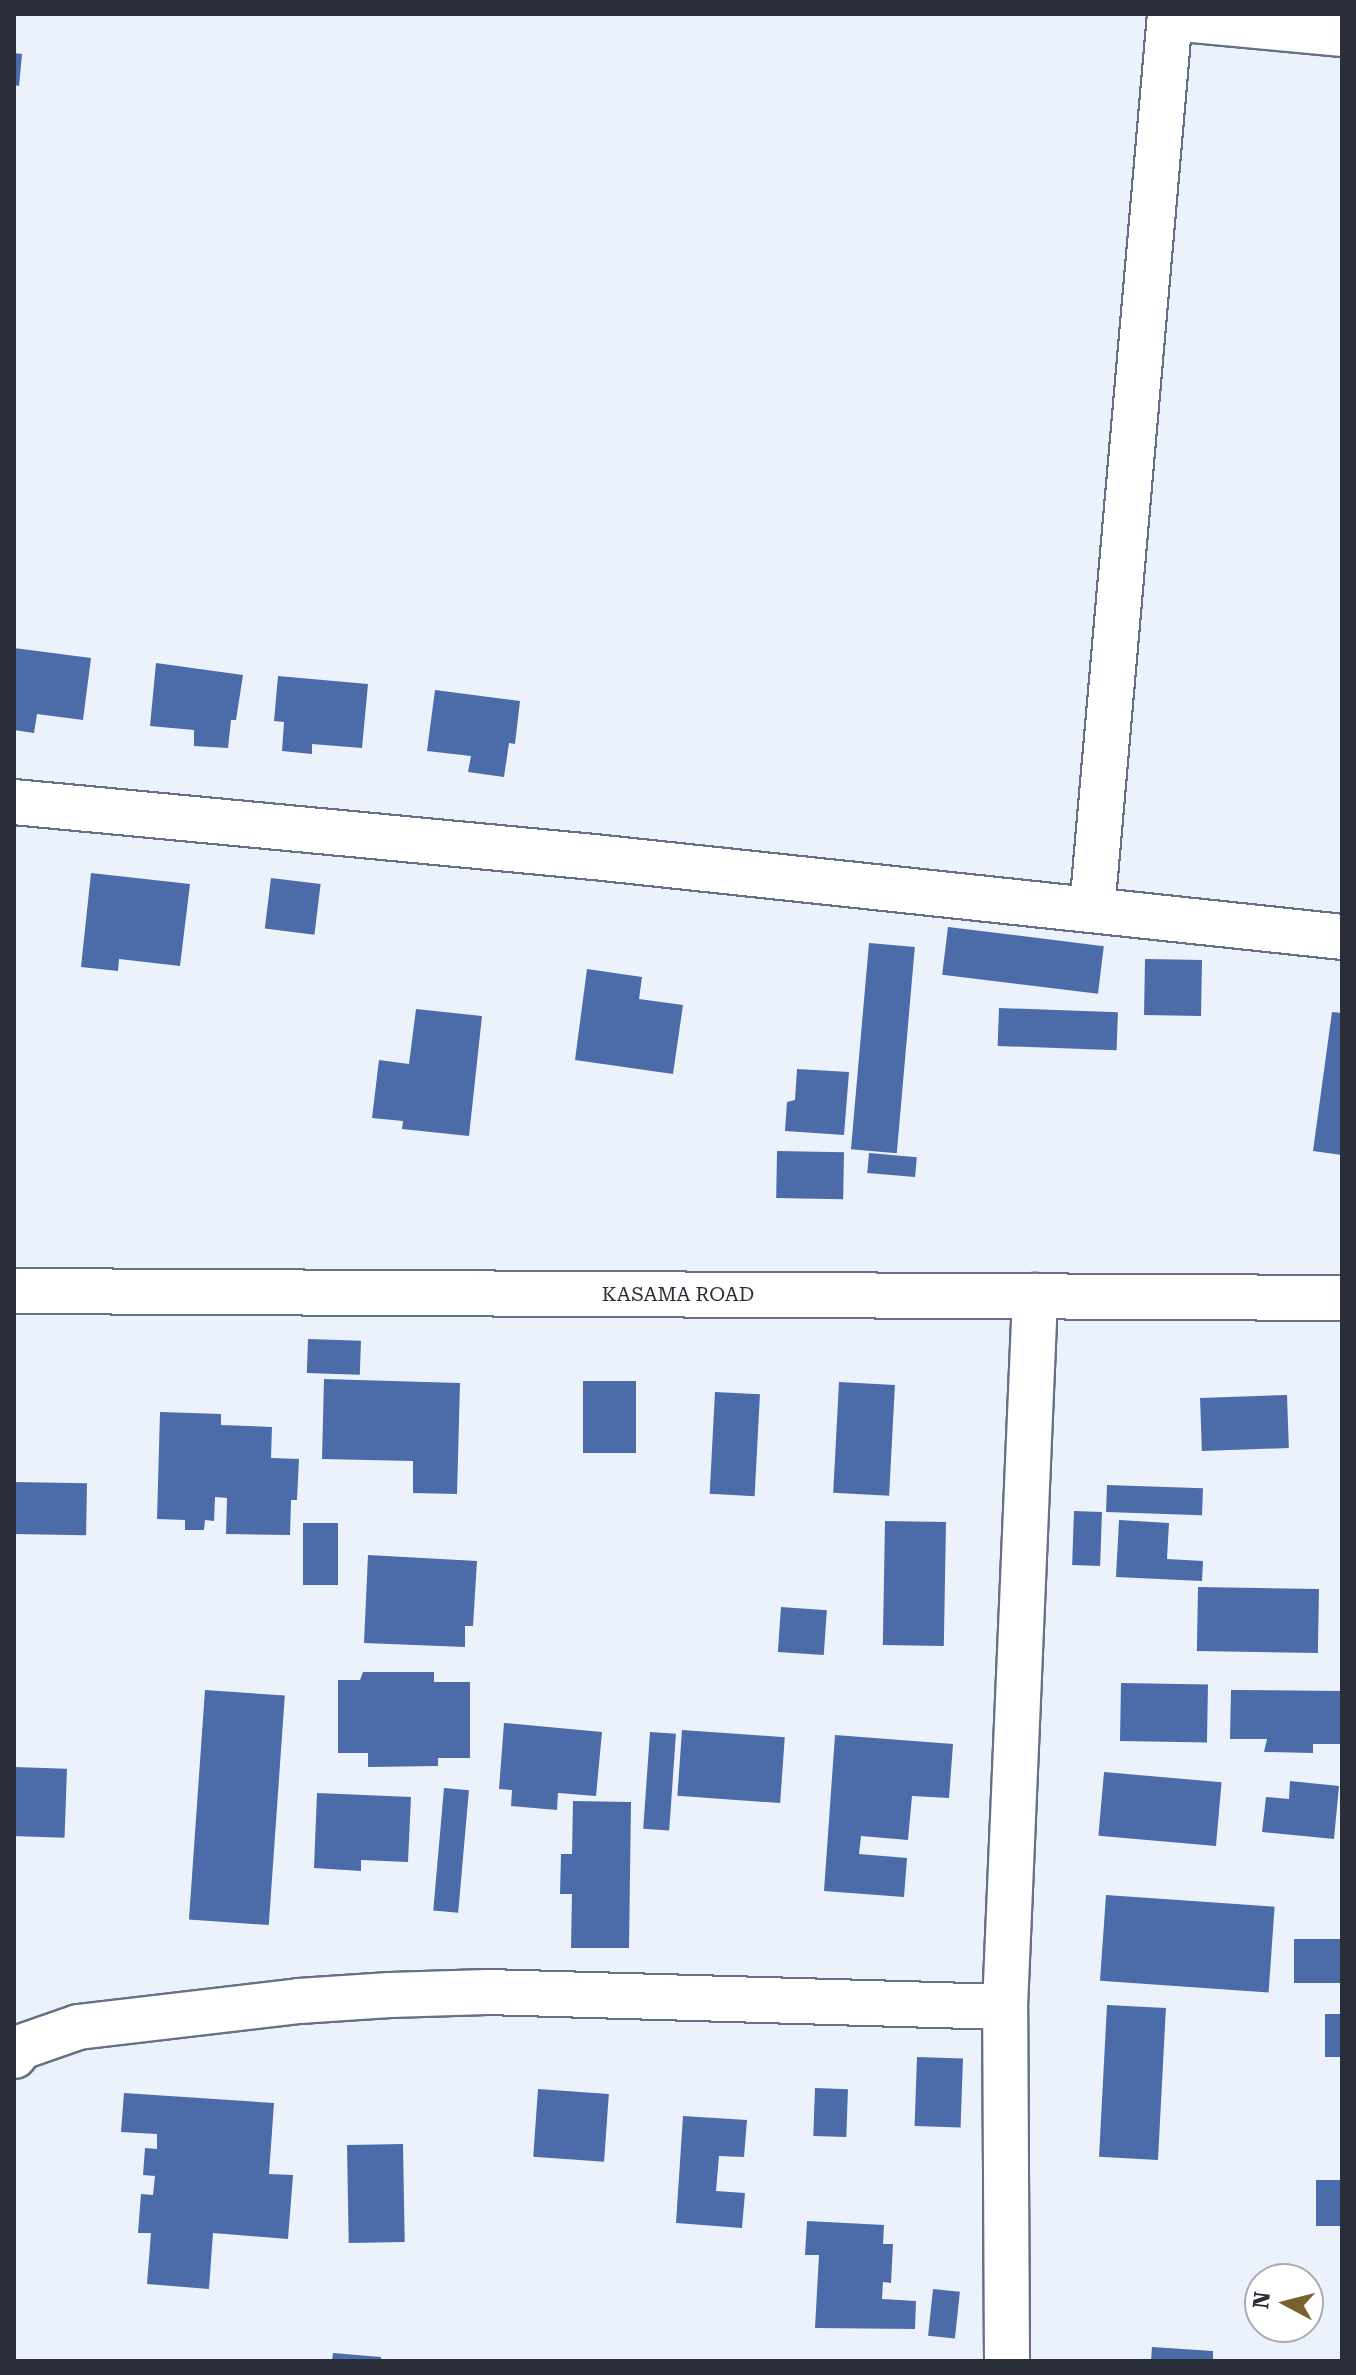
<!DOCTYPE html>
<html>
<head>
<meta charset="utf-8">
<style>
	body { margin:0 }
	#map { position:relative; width:1356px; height:2375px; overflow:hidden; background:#ecf2fc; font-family:"Roboto Serif",serif }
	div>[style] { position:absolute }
	.building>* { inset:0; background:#4c6ca9; transform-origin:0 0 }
	.roads { filter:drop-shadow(2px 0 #667187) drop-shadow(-2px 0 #667187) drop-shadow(0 2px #667187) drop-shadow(0 -2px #667187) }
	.minor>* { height:44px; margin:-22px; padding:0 22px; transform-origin:22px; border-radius:22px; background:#fff }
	span { translate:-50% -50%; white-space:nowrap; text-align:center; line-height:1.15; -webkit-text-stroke:8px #fff; paint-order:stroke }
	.street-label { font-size:20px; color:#292e38 }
	.frame { position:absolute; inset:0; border:16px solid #292e38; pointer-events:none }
	.north { position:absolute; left:1244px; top:2263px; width:80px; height:80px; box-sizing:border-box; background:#fff; border:2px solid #a9abaf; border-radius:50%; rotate:277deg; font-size:22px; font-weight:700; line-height:32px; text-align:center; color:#292e38 }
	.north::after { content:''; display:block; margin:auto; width:28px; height:36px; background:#786131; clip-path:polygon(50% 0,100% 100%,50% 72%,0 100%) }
</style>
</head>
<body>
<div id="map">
	<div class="building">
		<i style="clip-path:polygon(14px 53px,22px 54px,19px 86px,14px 85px)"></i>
		<i style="clip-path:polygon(14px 648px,91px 658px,83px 720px,37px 714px,34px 733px,14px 730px)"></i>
		<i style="clip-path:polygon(156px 663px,243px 675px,236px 720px,231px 720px,228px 748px,194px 746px,194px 730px,150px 726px)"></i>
		<i style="clip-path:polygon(278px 676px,368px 684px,362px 748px,312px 744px,312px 754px,282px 751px,284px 722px,274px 721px)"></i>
		<i style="clip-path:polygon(435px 690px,520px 701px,515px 744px,509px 743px,504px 777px,468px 772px,471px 756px,427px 751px)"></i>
		<i style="clip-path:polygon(91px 873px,190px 884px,180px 966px,119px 959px,118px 971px,81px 967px)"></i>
		<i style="left:271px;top:878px;width:50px;height:51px;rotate:7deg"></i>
		<i style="left:948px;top:927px;width:157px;height:48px;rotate:7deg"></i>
		<i style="left:869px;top:943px;width:46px;height:207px;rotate:5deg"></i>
		<i style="left:1145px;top:959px;width:57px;height:56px;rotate:1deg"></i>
		<i style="clip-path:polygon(587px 969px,642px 977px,639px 999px,683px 1005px,673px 1074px,575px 1060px)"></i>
		<i style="left:999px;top:1008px;width:119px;height:38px;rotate:2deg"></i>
		<i style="clip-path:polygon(416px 1009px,482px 1016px,469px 1136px,402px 1129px,403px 1121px,372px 1118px,379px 1060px,409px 1064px)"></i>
		<i style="clip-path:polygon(1332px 1012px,1342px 1013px,1342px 1155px,1313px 1151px)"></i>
		<i style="clip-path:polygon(797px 1069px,849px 1072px,844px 1135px,785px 1131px,787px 1102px,795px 1100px)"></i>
		<i style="left:777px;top:1151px;width:67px;height:47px;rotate:1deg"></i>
		<i style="left:869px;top:1153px;width:48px;height:20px;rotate:5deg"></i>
		<i style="left:308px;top:1339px;width:53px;height:34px;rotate:2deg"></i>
		<i style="clip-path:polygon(324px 1379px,460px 1383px,457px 1494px,413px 1493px,413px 1461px,322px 1459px)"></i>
		<i style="left:583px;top:1381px;width:53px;height:72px"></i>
		<i style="left:839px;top:1382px;width:56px;height:111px;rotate:3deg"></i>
		<i style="left:715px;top:1392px;width:45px;height:102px;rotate:3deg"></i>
		<i style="left:1287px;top:1395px;width:53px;height:87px;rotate:88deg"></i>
		<i style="clip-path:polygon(160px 1412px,221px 1414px,221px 1425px,272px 1427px,271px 1458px,299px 1459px,297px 1500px,291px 1500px,290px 1535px,226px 1534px,227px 1498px,215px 1497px,214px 1521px,205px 1520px,204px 1530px,185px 1530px,185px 1520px,157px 1519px)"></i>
		<i style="left:14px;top:1482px;width:73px;height:52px;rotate:1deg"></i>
		<i style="left:1107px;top:1485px;width:96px;height:27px;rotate:2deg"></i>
		<i style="left:1074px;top:1511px;width:28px;height:54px;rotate:2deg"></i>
		<i style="clip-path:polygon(1119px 1520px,1169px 1523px,1167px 1559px,1203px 1561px,1202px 1581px,1116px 1577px)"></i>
		<i style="left:885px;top:1521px;width:61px;height:124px;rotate:1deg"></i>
		<i style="left:303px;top:1523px;width:35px;height:62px"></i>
		<i style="clip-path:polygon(368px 1555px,477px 1561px,473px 1626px,465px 1626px,465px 1647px,364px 1643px)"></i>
		<i style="left:1198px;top:1587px;width:121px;height:64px;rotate:1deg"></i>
		<i style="left:781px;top:1607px;width:46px;height:45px;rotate:4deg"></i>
		<i style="clip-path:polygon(363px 1672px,434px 1672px,434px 1682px,470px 1682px,470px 1758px,438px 1758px,438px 1766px,368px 1767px,368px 1753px,338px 1753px,338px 1680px,360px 1680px)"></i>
		<i style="left:1121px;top:1683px;width:87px;height:58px;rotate:1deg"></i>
		<i style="left:205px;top:1690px;width:80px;height:230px;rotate:4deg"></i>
		<i style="clip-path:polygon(1231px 1690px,1342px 1691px,1342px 1744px,1313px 1744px,1313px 1753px,1264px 1752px,1267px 1739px,1230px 1739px)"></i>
		<i style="clip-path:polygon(504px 1723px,602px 1732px,596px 1796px,558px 1793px,557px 1810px,511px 1806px,512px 1790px,499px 1789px)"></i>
		<i style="left:682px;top:1730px;width:103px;height:66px;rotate:4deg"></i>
		<i style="left:650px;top:1732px;width:26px;height:97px;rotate:4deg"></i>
		<i style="clip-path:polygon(835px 1735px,953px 1744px,949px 1798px,912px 1796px,908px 1840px,861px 1836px,859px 1854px,907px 1858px,904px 1897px,824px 1891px)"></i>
		<i style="left:14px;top:1767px;width:53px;height:69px;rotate:2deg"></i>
		<i style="left:1104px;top:1772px;width:118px;height:64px;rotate:5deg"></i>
		<i style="clip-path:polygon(1290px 1781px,1339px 1786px,1334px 1839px,1262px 1832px,1266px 1797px,1289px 1799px)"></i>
		<i style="left:444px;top:1788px;width:25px;height:123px;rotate:5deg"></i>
		<i style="clip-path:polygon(317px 1793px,411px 1797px,408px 1862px,361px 1860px,361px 1871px,314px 1868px)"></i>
		<i style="clip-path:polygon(573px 1801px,631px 1802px,629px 1948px,571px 1948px,572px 1894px,560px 1894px,561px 1854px,572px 1854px)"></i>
		<i style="left:1106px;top:1895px;width:169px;height:86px;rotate:4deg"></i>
		<i style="left:1342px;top:1939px;width:44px;height:48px;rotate:90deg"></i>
		<i style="left:1107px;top:2005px;width:59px;height:152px;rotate:3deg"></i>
		<i style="left:1325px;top:2014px;width:17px;height:43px"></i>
		<i style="left:917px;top:2057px;width:46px;height:69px;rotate:2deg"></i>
		<i style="left:815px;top:2088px;width:33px;height:48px;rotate:2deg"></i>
		<i style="left:538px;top:2089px;width:71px;height:68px;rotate:4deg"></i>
		<i style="clip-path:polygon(124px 2093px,274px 2103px,269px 2174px,293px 2175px,288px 2239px,213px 2233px,209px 2289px,147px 2284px,151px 2233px,138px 2233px,141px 2194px,153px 2195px,155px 2176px,143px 2175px,145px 2148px,157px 2149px,157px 2134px,121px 2132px)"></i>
		<i style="clip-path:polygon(683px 2116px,747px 2120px,744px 2157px,719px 2156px,716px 2191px,745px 2193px,742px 2228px,676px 2223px)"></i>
		<i style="left:403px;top:2144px;width:98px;height:56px;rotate:89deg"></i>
		<i style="left:1316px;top:2180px;width:26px;height:46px"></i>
		<i style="clip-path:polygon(807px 2221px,884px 2225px,883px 2244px,893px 2244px,891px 2283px,883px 2282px,882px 2299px,916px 2301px,915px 2329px,815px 2328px,819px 2255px,805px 2255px)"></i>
		<i style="left:933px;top:2289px;width:27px;height:47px;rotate:6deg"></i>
		<i style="clip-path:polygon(1152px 2347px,1213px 2351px,1213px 2361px,1151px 2361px)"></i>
		<i style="clip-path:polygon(333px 2353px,381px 2357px,381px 2361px,332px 2361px)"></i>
	</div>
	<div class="roads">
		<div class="minor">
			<i style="left:1170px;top:18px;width:173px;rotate:5.3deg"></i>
			<i style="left:14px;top:802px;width:583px;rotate:5.42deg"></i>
			<i style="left:594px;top:857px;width:752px;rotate:6.1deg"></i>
			<i style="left:1092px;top:910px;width:899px;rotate:-85.02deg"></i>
			<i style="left:14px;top:1291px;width:1328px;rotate:0.3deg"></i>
			<i style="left:14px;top:2056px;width:11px;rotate:-52deg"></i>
			<i style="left:21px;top:2047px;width:60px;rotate:-19.3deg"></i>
			<i style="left:78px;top:2027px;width:223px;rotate:-6.7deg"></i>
			<i style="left:299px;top:2001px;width:91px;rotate:-3.8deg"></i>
			<i style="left:390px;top:1995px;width:97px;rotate:-1.8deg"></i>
			<i style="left:487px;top:1992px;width:518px;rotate:1.66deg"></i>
			<i style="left:1007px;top:2361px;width:354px;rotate:-90.3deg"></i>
			<i style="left:1005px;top:2007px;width:712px;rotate:-87.58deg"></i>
		</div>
	</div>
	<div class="street-label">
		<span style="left:678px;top:1294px">KASAMA ROAD</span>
	</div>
	<div class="frame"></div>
	<div class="north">N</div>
</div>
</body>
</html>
